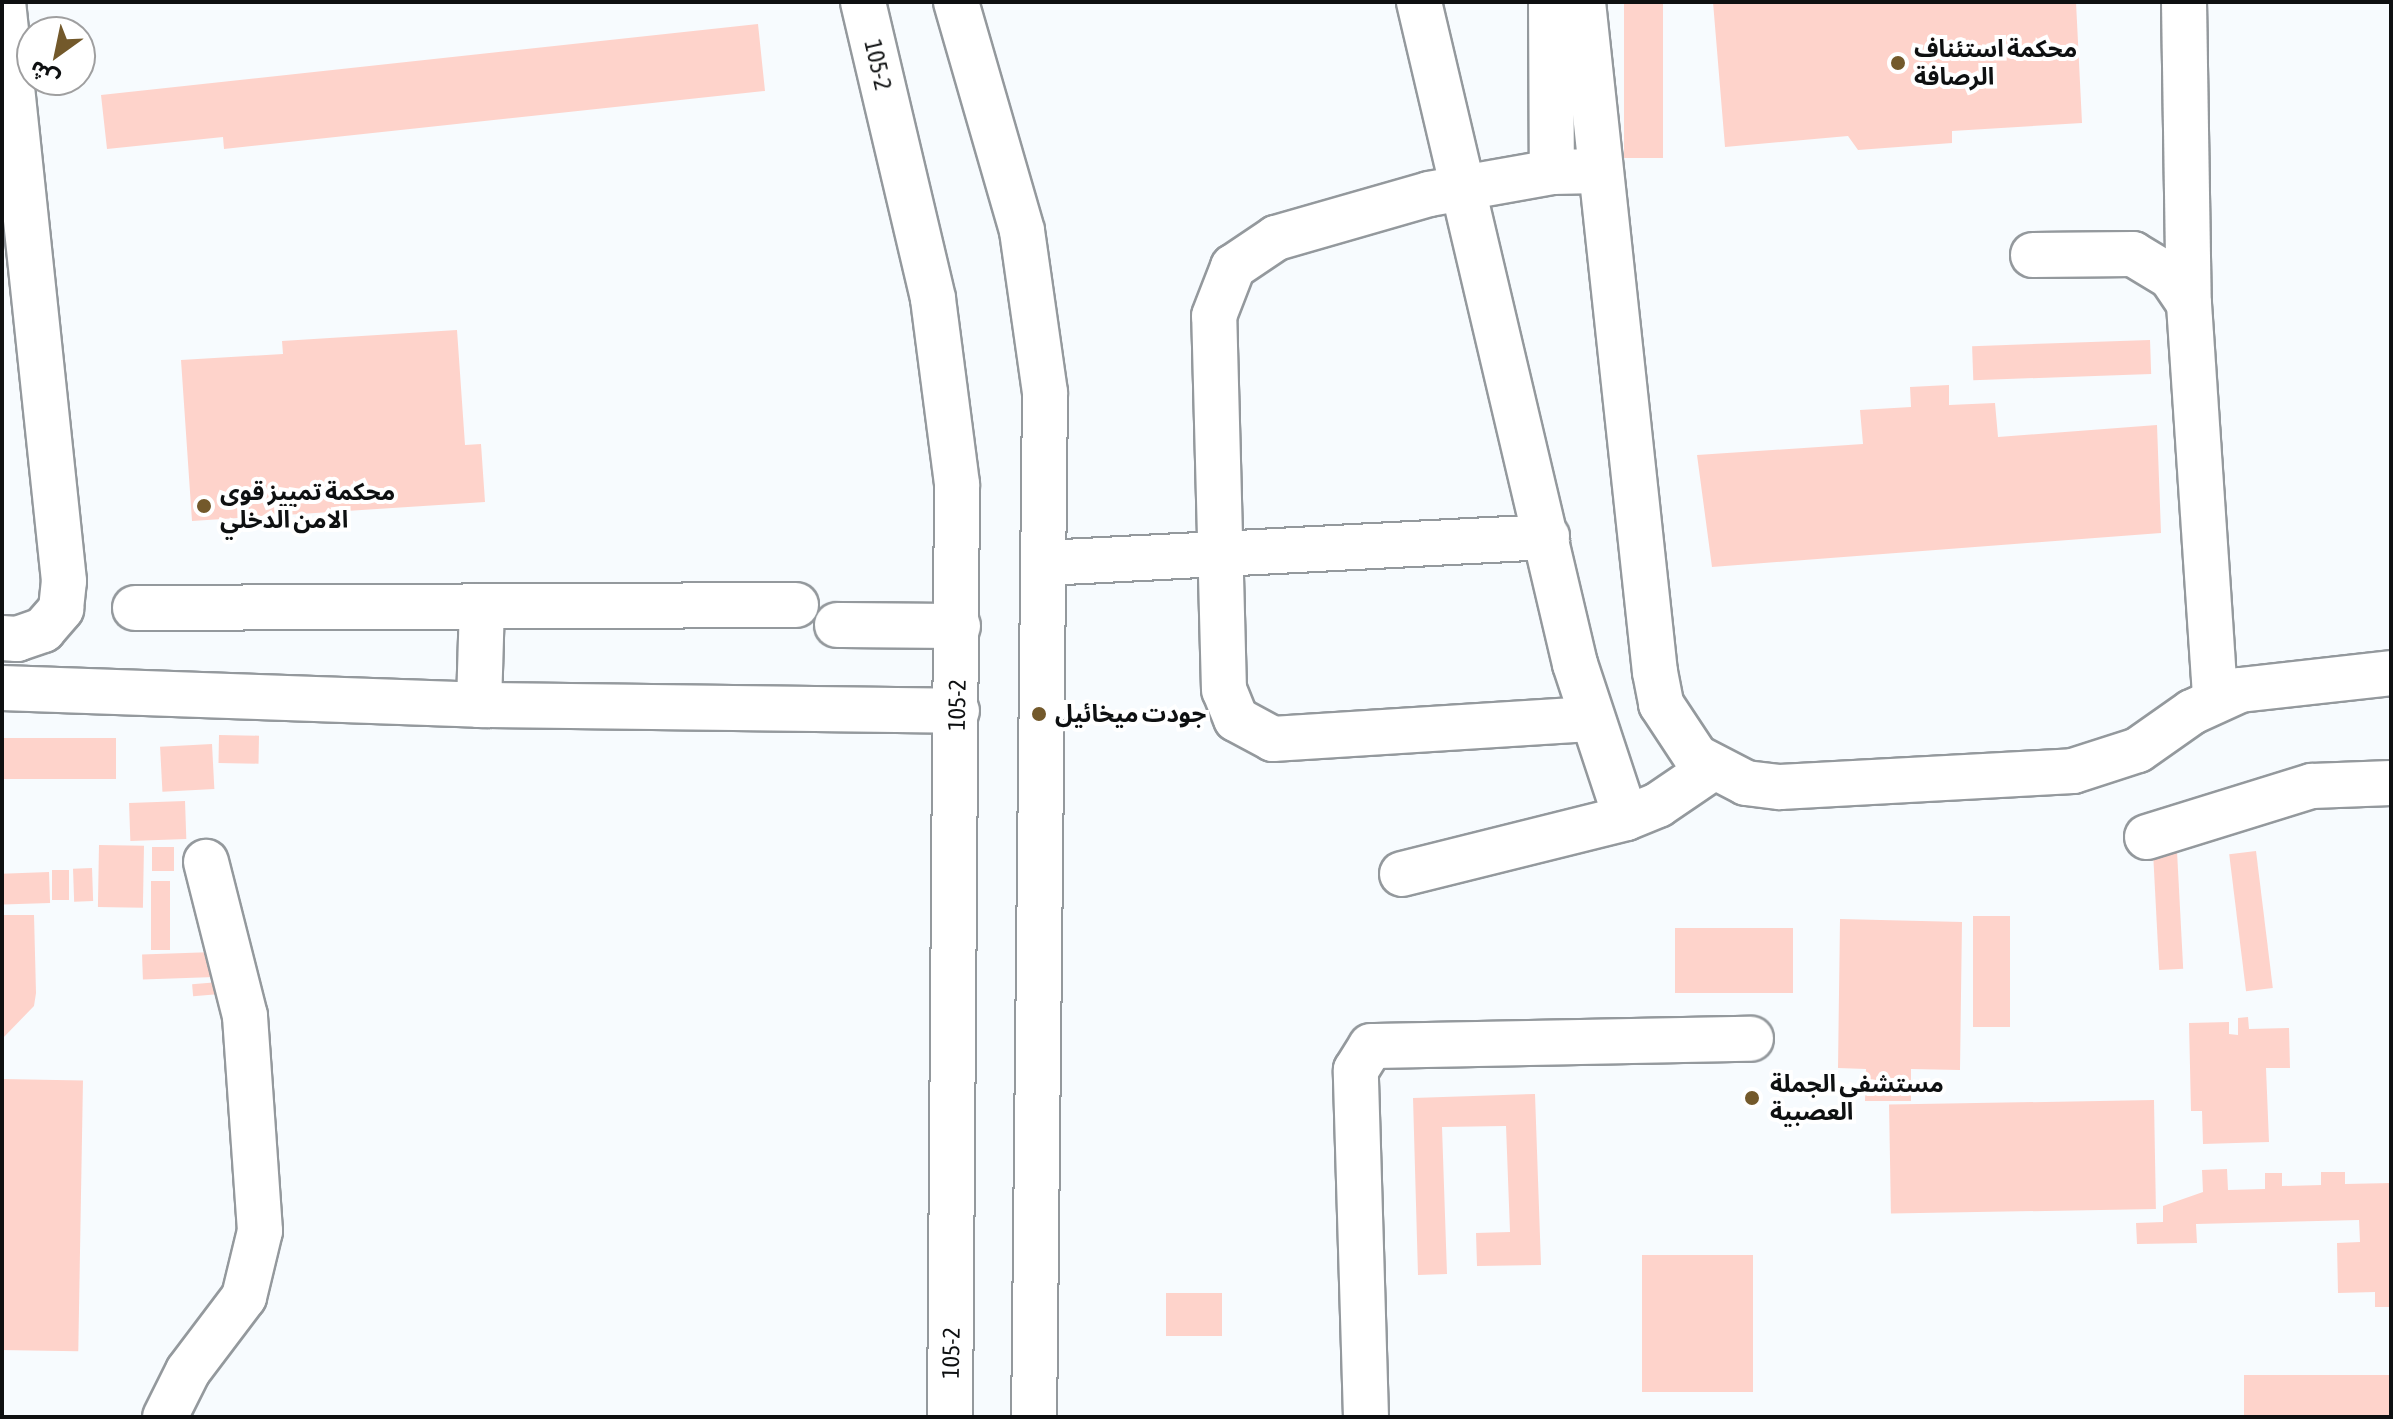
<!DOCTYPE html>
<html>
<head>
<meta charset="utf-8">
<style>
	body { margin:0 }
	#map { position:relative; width:2393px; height:1419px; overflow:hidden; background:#f7fbfe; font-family:"Asap Condensed","Noto Sans Arabic",sans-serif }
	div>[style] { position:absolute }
	.building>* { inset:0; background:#fed3cb; transform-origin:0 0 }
	.roads { filter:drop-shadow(2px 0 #94999d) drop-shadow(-2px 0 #94999d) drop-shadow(0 2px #94999d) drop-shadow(0 -2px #94999d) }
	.minor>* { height:44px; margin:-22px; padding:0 22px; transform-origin:22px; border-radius:22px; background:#fff }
	.dots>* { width:22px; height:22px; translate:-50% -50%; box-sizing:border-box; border:4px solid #fff; border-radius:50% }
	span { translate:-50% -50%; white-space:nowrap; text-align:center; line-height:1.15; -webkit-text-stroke:8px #fff; paint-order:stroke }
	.poi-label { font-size:24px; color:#0e1011; font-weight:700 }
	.left { translate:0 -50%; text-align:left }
	.street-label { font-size:24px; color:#0e1011 }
	.frame { position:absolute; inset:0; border:4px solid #0e1011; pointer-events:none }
	.north { position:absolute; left:16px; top:16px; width:80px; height:80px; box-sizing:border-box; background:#fff; border:2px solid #9f9fa0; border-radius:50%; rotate:213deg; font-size:22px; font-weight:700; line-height:32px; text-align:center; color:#0e1011 }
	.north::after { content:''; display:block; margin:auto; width:28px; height:36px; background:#73592b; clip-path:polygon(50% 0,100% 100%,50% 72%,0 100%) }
</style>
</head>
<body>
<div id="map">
	<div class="building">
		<i style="left:1624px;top:2px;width:39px;height:156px"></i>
		<i style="clip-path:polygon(1713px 2px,2076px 2px,2082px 123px,1952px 131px,1952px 143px,1858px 150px,1848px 136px,1725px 147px)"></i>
		<i style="clip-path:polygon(758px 24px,765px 91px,224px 149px,223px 137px,107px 149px,101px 95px)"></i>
		<i style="clip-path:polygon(457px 330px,465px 445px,481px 444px,485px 502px,192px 521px,181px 360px,283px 354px,282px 341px)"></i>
		<i style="left:2150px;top:340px;width:34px;height:178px;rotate:88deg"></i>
		<i style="clip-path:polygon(1949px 385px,1949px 405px,1995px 403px,1998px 437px,2157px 425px,2161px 533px,1712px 567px,1697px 455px,1863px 444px,1860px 410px,1911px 407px,1910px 387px)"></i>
		<i style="left:219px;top:735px;width:40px;height:28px;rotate:1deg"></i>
		<i style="left:116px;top:738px;width:41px;height:114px;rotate:90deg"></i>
		<i style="left:212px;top:744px;width:45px;height:52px;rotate:87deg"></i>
		<i style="left:185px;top:801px;width:38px;height:56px;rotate:88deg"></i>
		<i style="left:99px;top:845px;width:45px;height:62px;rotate:1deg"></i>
		<i style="left:152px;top:847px;width:22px;height:24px"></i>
		<i style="left:2177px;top:851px;width:118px;height:24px;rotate:87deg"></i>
		<i style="left:2256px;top:851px;width:138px;height:27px;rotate:83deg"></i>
		<i style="left:92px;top:868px;width:33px;height:19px;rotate:88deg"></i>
		<i style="left:69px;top:870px;width:30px;height:17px;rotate:90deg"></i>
		<i style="left:49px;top:872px;width:31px;height:47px;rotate:88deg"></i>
		<i style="left:151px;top:881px;width:19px;height:69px"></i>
		<i style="clip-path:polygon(2px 915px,34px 915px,36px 993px,34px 1006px,2px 1039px)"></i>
		<i style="left:1973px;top:916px;width:37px;height:111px"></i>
		<i style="clip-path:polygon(1840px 919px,1962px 922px,1960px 1070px,1911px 1069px,1911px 1101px,1865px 1101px,1866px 1069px,1838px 1068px)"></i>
		<i style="left:1675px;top:928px;width:118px;height:65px"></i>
		<i style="left:214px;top:952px;width:25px;height:72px;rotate:88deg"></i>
		<i style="left:219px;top:982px;width:12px;height:27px;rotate:85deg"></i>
		<i style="clip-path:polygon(2248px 1017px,2249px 1029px,2289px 1028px,2290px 1068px,2266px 1068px,2269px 1142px,2203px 1144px,2202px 1111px,2191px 1111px,2189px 1023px,2229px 1022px,2229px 1034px,2238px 1035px,2238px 1018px)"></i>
		<i style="left:2px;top:1079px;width:81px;height:271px;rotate:1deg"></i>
		<i style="clip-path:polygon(1535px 1094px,1541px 1265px,1477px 1266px,1476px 1233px,1510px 1232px,1506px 1126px,1442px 1127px,1447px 1274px,1418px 1275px,1413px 1098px)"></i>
		<i style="left:2154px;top:1100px;width:109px;height:265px;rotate:89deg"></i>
		<i style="clip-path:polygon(2227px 1169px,2228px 1190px,2265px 1189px,2265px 1173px,2282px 1173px,2282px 1186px,2321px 1185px,2321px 1172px,2345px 1172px,2345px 1184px,2391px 1183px,2391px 1307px,2375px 1307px,2375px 1292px,2338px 1293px,2337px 1243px,2360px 1242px,2359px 1220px,2196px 1224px,2197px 1243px,2137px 1244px,2136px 1223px,2163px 1222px,2163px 1206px,2203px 1192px,2202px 1170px)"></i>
		<i style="left:1642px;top:1255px;width:111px;height:137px"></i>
		<i style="left:1166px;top:1293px;width:56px;height:43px"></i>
		<i style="left:2389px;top:1375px;width:42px;height:145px;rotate:90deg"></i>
	</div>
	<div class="roads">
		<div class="minor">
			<i style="left:863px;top:2px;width:305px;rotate:76.7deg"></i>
			<i style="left:933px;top:299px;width:187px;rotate:82.6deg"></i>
			<i style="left:957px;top:484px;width:933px;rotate:90.43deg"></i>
			<i style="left:956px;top:2px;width:238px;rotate:73.9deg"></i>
			<i style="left:1022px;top:231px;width:163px;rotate:81.9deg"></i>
			<i style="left:1045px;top:392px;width:1025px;rotate:90.61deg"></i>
			<i style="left:1419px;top:2px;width:680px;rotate:76.74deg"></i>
			<i style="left:1575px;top:664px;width:162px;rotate:71.7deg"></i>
			<i style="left:1551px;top:2px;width:170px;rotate:89.7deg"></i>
			<i style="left:1583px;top:2px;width:674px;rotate:83.87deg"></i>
			<i style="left:1655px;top:672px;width:33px;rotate:79deg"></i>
			<i style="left:1661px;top:704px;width:64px;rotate:56.6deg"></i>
			<i style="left:1696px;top:757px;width:56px;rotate:27.5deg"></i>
			<i style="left:1746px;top:783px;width:34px;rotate:7deg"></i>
			<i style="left:1780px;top:787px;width:293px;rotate:-3.1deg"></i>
			<i style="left:2073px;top:771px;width:68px;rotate:-17.9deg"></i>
			<i style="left:2138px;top:750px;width:66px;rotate:-35.1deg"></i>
			<i style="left:2192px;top:712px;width:53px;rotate:-24.6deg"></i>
			<i style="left:2240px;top:690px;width:152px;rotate:-6.4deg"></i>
			<i style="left:2184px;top:2px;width:302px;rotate:89.1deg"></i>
			<i style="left:2033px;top:255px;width:100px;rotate:-0.6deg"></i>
			<i style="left:2133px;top:254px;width:44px;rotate:31.2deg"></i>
			<i style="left:2171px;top:277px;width:32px;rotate:56deg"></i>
			<i style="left:2189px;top:304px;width:396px;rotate:86.2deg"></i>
			<i style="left:1045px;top:563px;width:503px;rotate:-2.96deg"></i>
			<i style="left:135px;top:608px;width:661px;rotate:-0.26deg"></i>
			<i style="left:837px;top:625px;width:121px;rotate:0.5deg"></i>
			<i style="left:2px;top:638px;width:15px;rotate:4deg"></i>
			<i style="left:17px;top:639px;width:28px;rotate:-19deg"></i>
			<i style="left:43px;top:630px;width:28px;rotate:-49deg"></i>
			<i style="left:61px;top:609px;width:28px;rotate:-84deg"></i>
			<i style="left:64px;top:581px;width:582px;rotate:-96.01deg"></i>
			<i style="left:2px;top:688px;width:477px;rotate:2deg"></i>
			<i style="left:479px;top:705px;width:478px;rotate:0.7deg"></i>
			<i style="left:479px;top:705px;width:99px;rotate:-88.3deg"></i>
			<i style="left:1590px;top:719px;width:318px;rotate:176.4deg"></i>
			<i style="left:1273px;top:739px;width:42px;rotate:-151.6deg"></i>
			<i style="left:1236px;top:719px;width:31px;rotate:-112deg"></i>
			<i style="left:1224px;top:690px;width:374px;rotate:-91.5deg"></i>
			<i style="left:1214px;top:316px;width:53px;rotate:-68.8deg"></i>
			<i style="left:1233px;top:267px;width:52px;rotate:-34deg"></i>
			<i style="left:1276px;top:238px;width:159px;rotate:-16deg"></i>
			<i style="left:1429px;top:194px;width:125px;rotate:-10.1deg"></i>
			<i style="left:1552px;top:172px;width:47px;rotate:-1.2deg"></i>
			<i style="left:2147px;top:837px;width:173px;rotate:-17.2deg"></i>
			<i style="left:2312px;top:786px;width:79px;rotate:-2.2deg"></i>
			<i style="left:1402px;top:874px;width:231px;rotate:-14deg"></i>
			<i style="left:1626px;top:818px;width:35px;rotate:-22deg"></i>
			<i style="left:1658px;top:805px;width:64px;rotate:-34.2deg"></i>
			<i style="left:165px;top:1417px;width:51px;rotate:-63.4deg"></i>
			<i style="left:188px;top:1371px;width:93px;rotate:-52.9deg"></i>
			<i style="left:244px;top:1297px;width:68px;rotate:-76.4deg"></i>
			<i style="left:260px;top:1231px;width:216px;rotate:-94deg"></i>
			<i style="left:245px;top:1016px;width:159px;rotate:-104.2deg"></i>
			<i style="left:1366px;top:1417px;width:347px;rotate:-91.7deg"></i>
			<i style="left:1356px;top:1070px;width:28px;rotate:-58deg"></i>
			<i style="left:1371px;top:1046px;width:380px;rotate:-1.1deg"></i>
		</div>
	</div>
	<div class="dots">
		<i style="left:1898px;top:63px;background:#73592b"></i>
		<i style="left:204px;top:506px;background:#73592b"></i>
		<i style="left:1039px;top:714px;background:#73592b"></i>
		<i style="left:1752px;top:1098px;background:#73592b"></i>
	</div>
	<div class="poi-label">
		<span class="left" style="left:1914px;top:63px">محكمة استئناف<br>الرصافة</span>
		<span class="left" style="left:220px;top:506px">محكمة تمييز قوى<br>الامن الدخلي</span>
		<span class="left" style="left:1055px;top:714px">جودت ميخائيل</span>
		<span class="left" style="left:1770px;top:1098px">مستشفى الجملة<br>العصبية</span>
	</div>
	<div class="street-label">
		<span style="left:878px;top:65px;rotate:77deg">105-2</span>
		<span style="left:957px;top:705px;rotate:-89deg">105-2</span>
		<span style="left:951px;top:1353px;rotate:-89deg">105-2</span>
	</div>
	<div class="frame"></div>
	<div class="north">ش</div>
</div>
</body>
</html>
